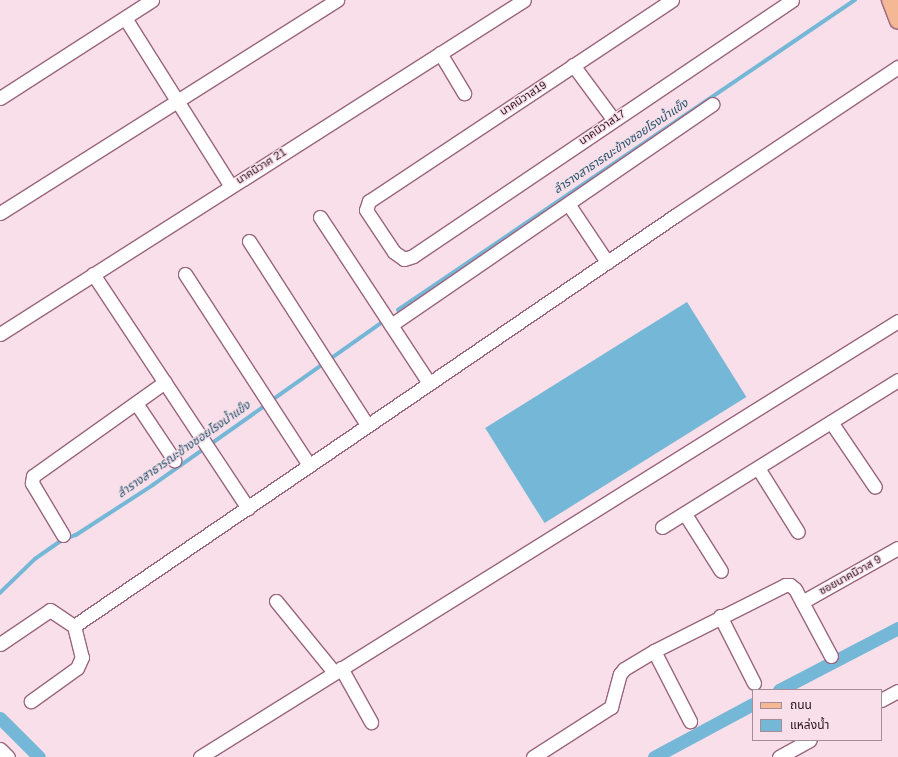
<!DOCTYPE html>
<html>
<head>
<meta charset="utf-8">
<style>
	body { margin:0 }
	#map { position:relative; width:898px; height:757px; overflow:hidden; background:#f8dfe9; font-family:Arial,"Noto Sans Thai",sans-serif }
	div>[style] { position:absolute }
	.water>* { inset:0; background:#75b7d6; transform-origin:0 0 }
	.stream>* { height:3.5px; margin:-1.75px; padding:0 1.75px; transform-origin:1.75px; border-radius:1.75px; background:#75b7d6 }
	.canal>* { height:13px; margin:-6.5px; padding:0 6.5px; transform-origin:6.5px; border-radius:6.5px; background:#75b7d6 }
	.roads { filter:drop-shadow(1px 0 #9a657e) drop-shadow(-1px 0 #9a657e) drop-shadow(0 1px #9a657e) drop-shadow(0 -1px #9a657e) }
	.minor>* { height:13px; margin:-6.5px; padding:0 6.5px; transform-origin:6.5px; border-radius:6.5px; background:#fff }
	.major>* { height:16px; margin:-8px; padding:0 8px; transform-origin:8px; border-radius:8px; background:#f4b894 }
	span { translate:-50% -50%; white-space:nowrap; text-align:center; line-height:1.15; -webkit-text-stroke:3px #f8dfe9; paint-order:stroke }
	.street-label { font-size:11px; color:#26111c }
	.water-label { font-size:12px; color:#22566d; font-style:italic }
	.legend { position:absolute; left:752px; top:689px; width:130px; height:52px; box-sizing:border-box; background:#f8dfe9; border:1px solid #a48d97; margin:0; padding:5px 7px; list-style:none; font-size:12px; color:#26111c }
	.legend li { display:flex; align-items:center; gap:8px; height:20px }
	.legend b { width:20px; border:1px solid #a48d97 }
</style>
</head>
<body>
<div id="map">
	<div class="water">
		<i style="left:687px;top:302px;width:112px;height:238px;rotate:58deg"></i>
	</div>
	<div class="stream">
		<i style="left:398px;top:310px;width:552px;rotate:-34.15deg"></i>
		<i style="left:271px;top:401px;width:135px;rotate:-35.3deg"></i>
		<i style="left:0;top:593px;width:49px;rotate:-44.2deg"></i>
		<i style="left:35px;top:559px;width:33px;rotate:-35deg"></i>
		<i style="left:62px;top:540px;width:15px;rotate:-20deg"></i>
		<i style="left:76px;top:535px;width:92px;rotate:-33deg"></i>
		<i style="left:153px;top:485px;width:138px;rotate:-35.3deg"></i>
	</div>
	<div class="canal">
		<i style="left:779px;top:690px;width:134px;rotate:-27.5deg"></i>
		<i style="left:0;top:718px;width:55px;rotate:45deg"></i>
		<i style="left:654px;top:757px;width:112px;rotate:-28.2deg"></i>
	</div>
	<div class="roads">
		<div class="minor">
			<i style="left:672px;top:0;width:364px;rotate:146.4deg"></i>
			<i style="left:369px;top:201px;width:9px;rotate:108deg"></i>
			<i style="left:366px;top:210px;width:50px;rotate:56.3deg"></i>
			<i style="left:394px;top:252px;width:12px;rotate:35deg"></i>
			<i style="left:404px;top:259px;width:9px;rotate:-18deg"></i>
			<i style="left:413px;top:256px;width:457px;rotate:-34deg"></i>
			<i style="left:125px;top:18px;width:197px;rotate:57.8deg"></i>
			<i style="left:440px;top:53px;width:47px;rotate:59deg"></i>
			<i style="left:573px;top:65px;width:67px;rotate:53.5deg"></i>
			<i style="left:0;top:98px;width:181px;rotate:-32.8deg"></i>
			<i style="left:569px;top:205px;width:69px;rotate:56.3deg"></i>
			<i style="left:0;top:213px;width:399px;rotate:-32.3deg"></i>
			<i style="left:320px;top:217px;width:199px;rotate:56.7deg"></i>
			<i style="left:249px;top:241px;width:219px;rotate:57.3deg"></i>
			<i style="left:93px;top:274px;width:281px;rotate:56.5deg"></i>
			<i style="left:185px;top:274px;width:228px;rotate:57deg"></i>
			<i style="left:391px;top:325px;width:390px;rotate:-34.5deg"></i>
			<i style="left:0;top:334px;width:621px;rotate:-32.51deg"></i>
			<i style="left:136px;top:403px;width:69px;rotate:56.3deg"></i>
			<i style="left:831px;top:422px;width:78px;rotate:55.9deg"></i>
			<i style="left:758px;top:468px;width:75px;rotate:58deg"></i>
			<i style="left:685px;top:514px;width:67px;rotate:57.7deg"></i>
			<i style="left:662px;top:527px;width:278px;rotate:-31.9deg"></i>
			<i style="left:63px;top:535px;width:61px;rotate:-120.8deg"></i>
			<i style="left:32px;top:483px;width:7px;rotate:-82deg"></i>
			<i style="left:33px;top:476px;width:162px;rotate:-35.5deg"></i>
			<i style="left:276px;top:601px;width:92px;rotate:50.8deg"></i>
			<i style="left:802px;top:602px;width:110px;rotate:-29.4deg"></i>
			<i style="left:720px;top:616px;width:75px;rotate:63.1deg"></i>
			<i style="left:74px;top:626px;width:729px;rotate:-34.32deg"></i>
			<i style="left:676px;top:215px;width:267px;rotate:-33.7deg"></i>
			<i style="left:0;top:644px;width:60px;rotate:-34.2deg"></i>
			<i style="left:50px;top:610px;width:29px;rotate:34deg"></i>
			<i style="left:74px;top:626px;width:32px;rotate:76deg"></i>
			<i style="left:82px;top:657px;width:12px;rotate:114deg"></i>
			<i style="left:77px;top:668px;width:57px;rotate:144.3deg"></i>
			<i style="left:654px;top:651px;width:79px;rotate:62.8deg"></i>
			<i style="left:341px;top:668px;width:62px;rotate:60.9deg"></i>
			<i style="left:881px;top:700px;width:19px;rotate:-28deg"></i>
			<i style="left:0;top:749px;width:11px;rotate:45deg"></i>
			<i style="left:200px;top:757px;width:823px;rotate:-31.99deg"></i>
			<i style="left:533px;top:757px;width:93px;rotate:-32.7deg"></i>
			<i style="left:611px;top:707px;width:34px;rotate:-75deg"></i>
			<i style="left:620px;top:674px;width:6px;rotate:-51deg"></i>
			<i style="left:624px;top:669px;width:35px;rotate:-31deg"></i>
			<i style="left:654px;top:651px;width:147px;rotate:-26.7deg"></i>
			<i style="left:785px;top:585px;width:5px"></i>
			<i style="left:790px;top:585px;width:6px;rotate:39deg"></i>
			<i style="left:795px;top:589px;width:76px;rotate:61.8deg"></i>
			<i style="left:779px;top:757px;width:35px;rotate:-29deg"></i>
		</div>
		<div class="major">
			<i style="left:890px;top:0;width:22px;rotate:69deg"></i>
		</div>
	</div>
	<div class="street-label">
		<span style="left:523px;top:98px;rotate:-33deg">นาคนิวาส19</span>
		<span style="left:602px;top:127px;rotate:-34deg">นาคนิวาส17</span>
		<span style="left:261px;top:166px;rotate:-32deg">นาคนิวาศ 21</span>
		<span style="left:850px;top:575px;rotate:-29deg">ซอยนาคนิวาส 9</span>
	</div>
	<div class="water-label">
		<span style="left:621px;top:147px;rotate:-34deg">ลำรางสาธารณะข้างซอยโรงน้ำแข็ง</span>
		<span style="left:184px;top:450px;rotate:-35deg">ลำรางสาธารณะข้างซอยโรงน้ำแข็ง</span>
	</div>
	<ul class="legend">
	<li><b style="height:5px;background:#f4b894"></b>ถนน</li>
	<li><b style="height:11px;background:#75b7d6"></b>แหล่งน้ำ</li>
	</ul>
</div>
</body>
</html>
